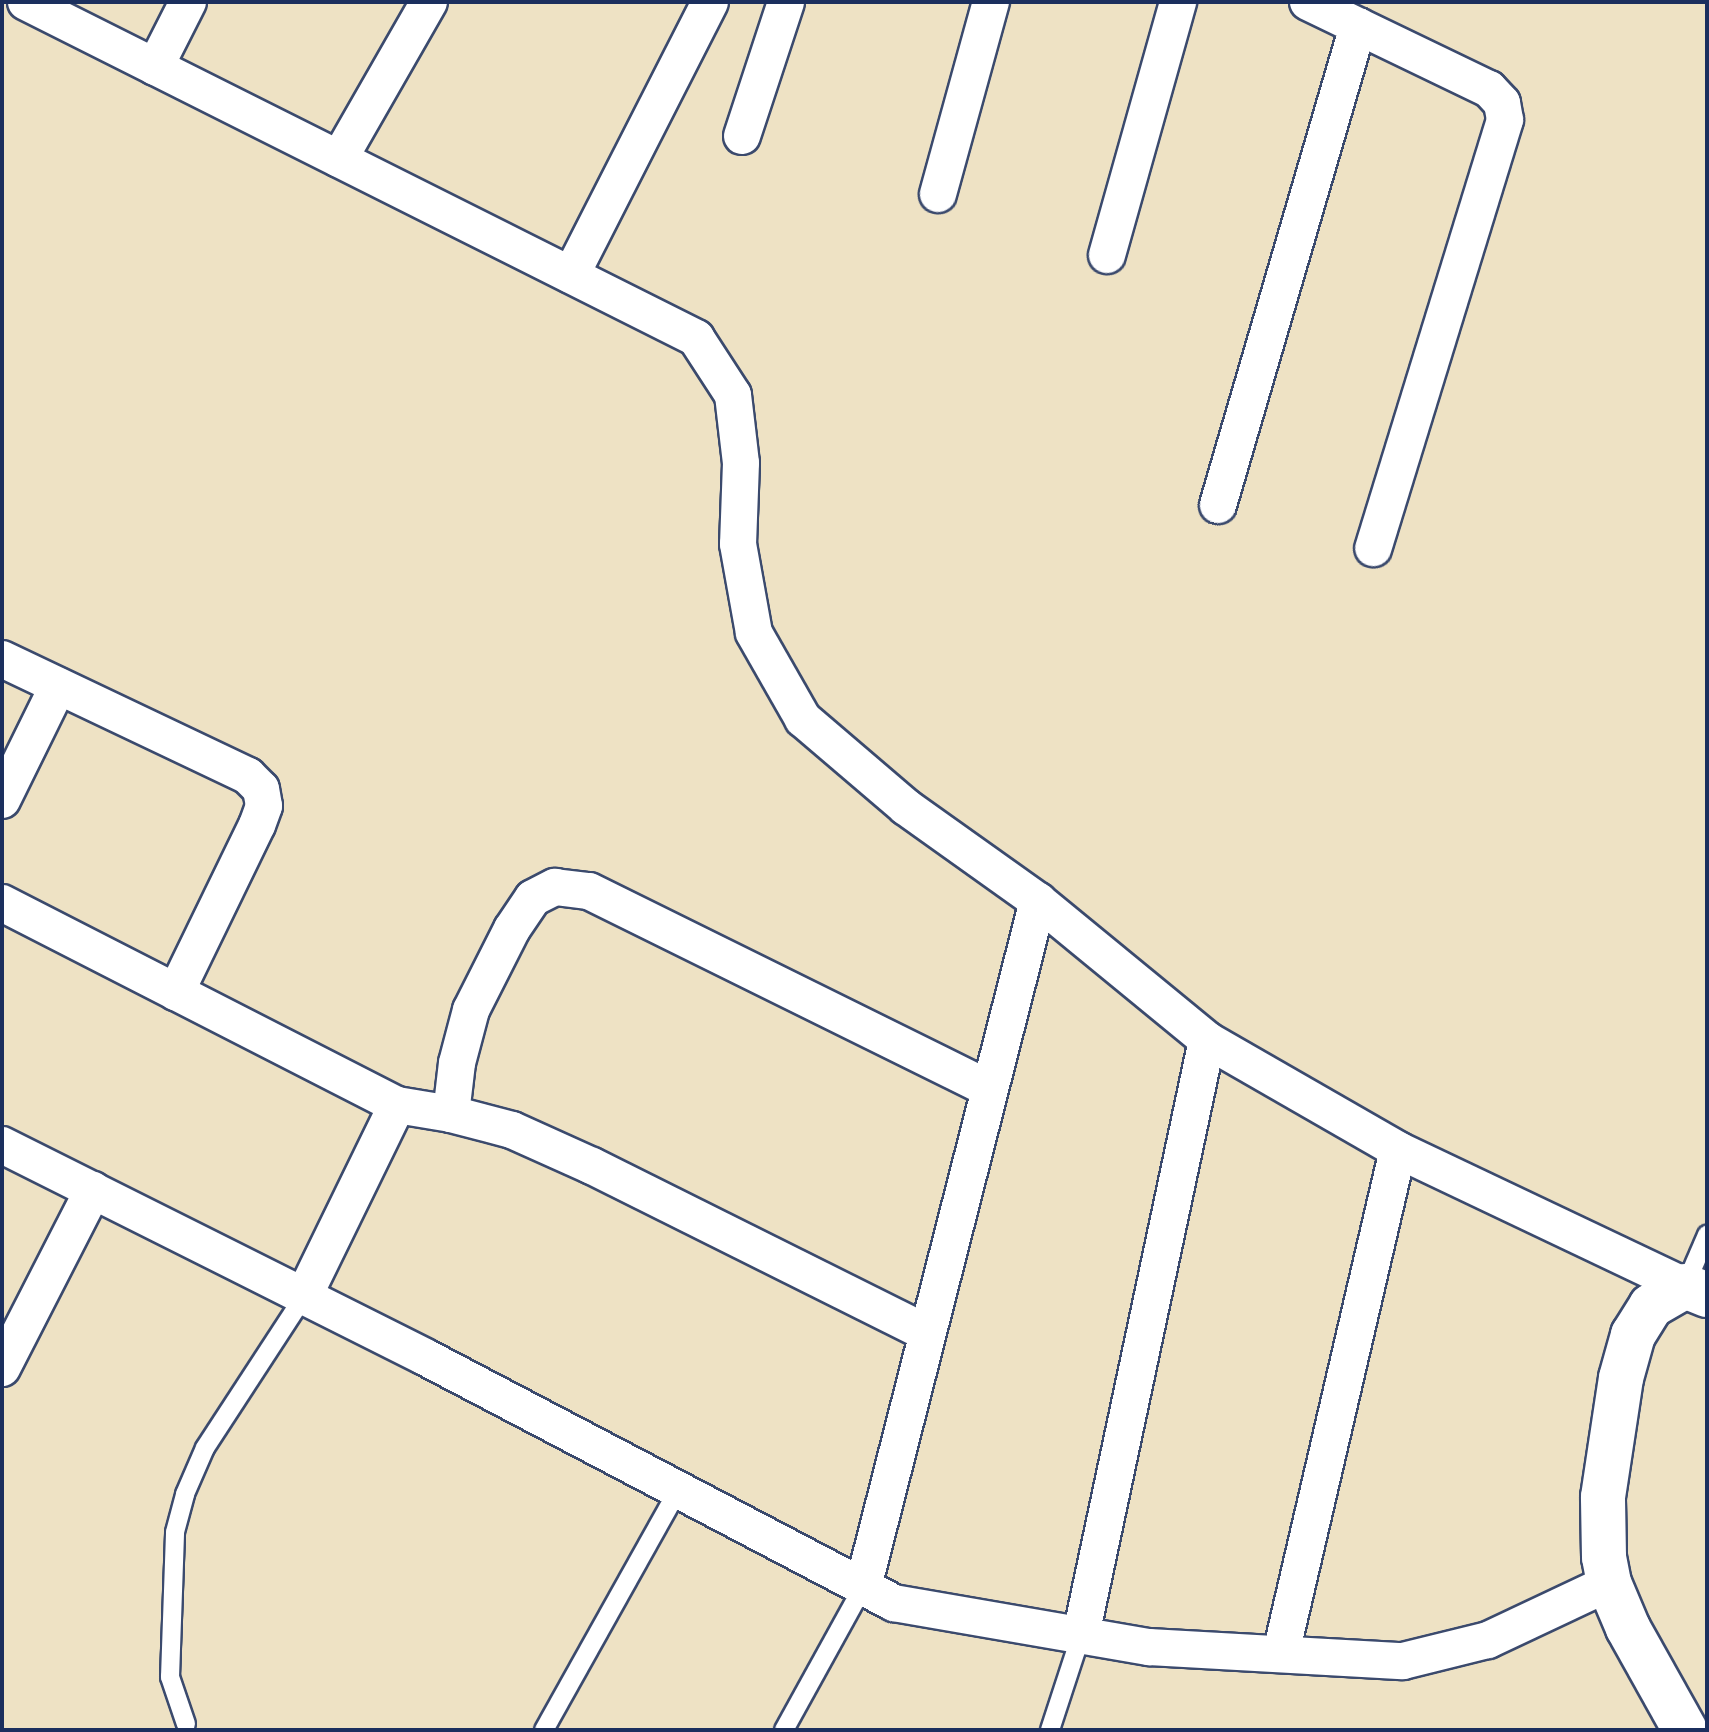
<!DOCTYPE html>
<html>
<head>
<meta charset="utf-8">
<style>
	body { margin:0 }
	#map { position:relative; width:1709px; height:1732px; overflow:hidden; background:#eee2c4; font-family:"Indie Flower",sans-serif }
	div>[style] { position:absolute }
	.roads { filter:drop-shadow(2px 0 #3b4a6d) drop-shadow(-2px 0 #3b4a6d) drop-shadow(0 2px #3b4a6d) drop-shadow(0 -2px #3b4a6d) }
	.service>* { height:18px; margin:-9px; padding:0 9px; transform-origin:9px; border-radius:9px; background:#fff }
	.minor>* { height:36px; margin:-18px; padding:0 18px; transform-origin:18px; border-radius:18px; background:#fff }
	.tertiary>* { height:44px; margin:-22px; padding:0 22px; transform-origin:22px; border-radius:22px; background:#fff }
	span { translate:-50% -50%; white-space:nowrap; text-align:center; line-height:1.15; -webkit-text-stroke:6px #f7f3e8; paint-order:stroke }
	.frame { position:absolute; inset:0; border:4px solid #1b2f5e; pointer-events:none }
</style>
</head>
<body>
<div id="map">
	<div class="roads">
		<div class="service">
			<i style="left:1685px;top:1286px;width:56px;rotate:-66.7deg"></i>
			<i style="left:186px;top:1724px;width:50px;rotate:-108.8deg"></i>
			<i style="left:170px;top:1677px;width:145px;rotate:-88deg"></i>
			<i style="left:175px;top:1532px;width:39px;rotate:-75deg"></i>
			<i style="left:185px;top:1494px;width:50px;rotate:-66.5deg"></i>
			<i style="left:205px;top:1448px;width:181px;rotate:-56.9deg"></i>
			<i style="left:544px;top:1730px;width:275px;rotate:-60.8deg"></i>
			<i style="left:784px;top:1730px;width:163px;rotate:-61.1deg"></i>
			<i style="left:1050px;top:1730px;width:100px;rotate:-71.9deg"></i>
		</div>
		<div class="minor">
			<i style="left:26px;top:2px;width:750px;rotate:26.63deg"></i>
			<i style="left:696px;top:338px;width:68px;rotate:57deg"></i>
			<i style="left:733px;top:395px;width:68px;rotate:83.3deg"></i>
			<i style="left:741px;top:463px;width:81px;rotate:92.1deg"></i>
			<i style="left:738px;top:544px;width:90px;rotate:79.8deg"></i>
			<i style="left:754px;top:633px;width:99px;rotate:60.3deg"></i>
			<i style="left:803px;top:719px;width:135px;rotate:40.5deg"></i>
			<i style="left:906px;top:807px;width:162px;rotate:35.5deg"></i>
			<i style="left:1038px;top:901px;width:219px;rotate:39.4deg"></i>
			<i style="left:1207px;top:1040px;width:220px;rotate:29.9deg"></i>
			<i style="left:1398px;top:1150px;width:318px;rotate:25.4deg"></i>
			<i style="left:1308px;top:2px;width:201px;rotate:25.7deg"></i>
			<i style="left:1489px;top:89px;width:19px;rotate:47deg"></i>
			<i style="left:1502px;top:103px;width:17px;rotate:80deg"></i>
			<i style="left:1505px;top:120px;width:448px;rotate:107.1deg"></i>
			<i style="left:155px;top:67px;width:73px;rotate:-63.1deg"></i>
			<i style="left:742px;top:136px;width:141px;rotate:-71.8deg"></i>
			<i style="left:339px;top:159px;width:181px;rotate:-60.2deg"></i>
			<i style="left:938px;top:194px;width:199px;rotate:-74.6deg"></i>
			<i style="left:1107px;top:255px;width:263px;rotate:-74.3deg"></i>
			<i style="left:571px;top:275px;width:306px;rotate:-63deg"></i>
			<i style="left:1218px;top:505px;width:499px;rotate:-73.7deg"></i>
			<i style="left:2px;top:659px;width:272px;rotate:25.4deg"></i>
			<i style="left:248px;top:776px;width:18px;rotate:45deg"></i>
			<i style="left:261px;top:789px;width:17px;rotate:80deg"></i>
			<i style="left:264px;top:806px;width:20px;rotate:110deg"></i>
			<i style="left:257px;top:825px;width:186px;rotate:115.9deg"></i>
			<i style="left:2px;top:800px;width:127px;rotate:-63.8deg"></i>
			<i style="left:2px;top:903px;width:444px;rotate:27.1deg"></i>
			<i style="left:397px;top:1105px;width:212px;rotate:116deg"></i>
			<i style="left:397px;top:1105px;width:55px;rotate:9.5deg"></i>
			<i style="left:451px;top:1114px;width:63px;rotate:14.7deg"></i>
			<i style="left:512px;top:1130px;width:88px;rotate:24.2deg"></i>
			<i style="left:592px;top:1166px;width:374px;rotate:26.5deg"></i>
			<i style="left:451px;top:1114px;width:51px;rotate:-83.3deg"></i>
			<i style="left:457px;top:1063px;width:55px;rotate:-75.2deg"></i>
			<i style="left:471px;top:1010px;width:91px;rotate:-63.2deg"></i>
			<i style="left:512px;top:929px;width:37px;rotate:-56deg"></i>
			<i style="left:533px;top:898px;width:25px;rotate:-27deg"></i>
			<i style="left:555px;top:887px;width:34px;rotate:7deg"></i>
			<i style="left:589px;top:891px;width:446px;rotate:26.3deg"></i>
			<i style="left:2px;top:1145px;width:473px;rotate:26.6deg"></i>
			<i style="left:425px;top:1357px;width:530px;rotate:27.68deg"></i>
			<i style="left:894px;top:1603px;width:259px;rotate:9.8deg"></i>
			<i style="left:1149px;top:1647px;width:254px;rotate:3.2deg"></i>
			<i style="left:1403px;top:1661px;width:88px;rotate:-13.9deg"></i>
			<i style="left:1488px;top:1640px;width:134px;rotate:-25.2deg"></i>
			<i style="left:2px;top:1368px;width:200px;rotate:-62.9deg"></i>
			<i style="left:863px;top:1587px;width:708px;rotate:-75.69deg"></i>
			<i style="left:1081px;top:1635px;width:608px;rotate:-78.04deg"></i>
			<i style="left:1281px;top:1653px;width:516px;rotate:-76.91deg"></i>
		</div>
		<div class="tertiary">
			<i style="left:1685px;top:1730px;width:117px;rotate:-119.2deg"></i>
			<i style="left:1628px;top:1628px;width:49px;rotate:-112.9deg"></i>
			<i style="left:1609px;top:1583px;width:26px;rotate:-101deg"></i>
			<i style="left:1604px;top:1557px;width:60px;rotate:-91deg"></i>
			<i style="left:1603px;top:1497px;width:120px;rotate:-81.4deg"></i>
			<i style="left:1621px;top:1378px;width:45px;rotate:-74.4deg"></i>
			<i style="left:1633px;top:1335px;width:34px;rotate:-58deg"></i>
			<i style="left:1651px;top:1306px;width:39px;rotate:-30deg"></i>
			<i style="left:1685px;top:1286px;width:24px;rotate:22deg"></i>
		</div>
	</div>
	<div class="frame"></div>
</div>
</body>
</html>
